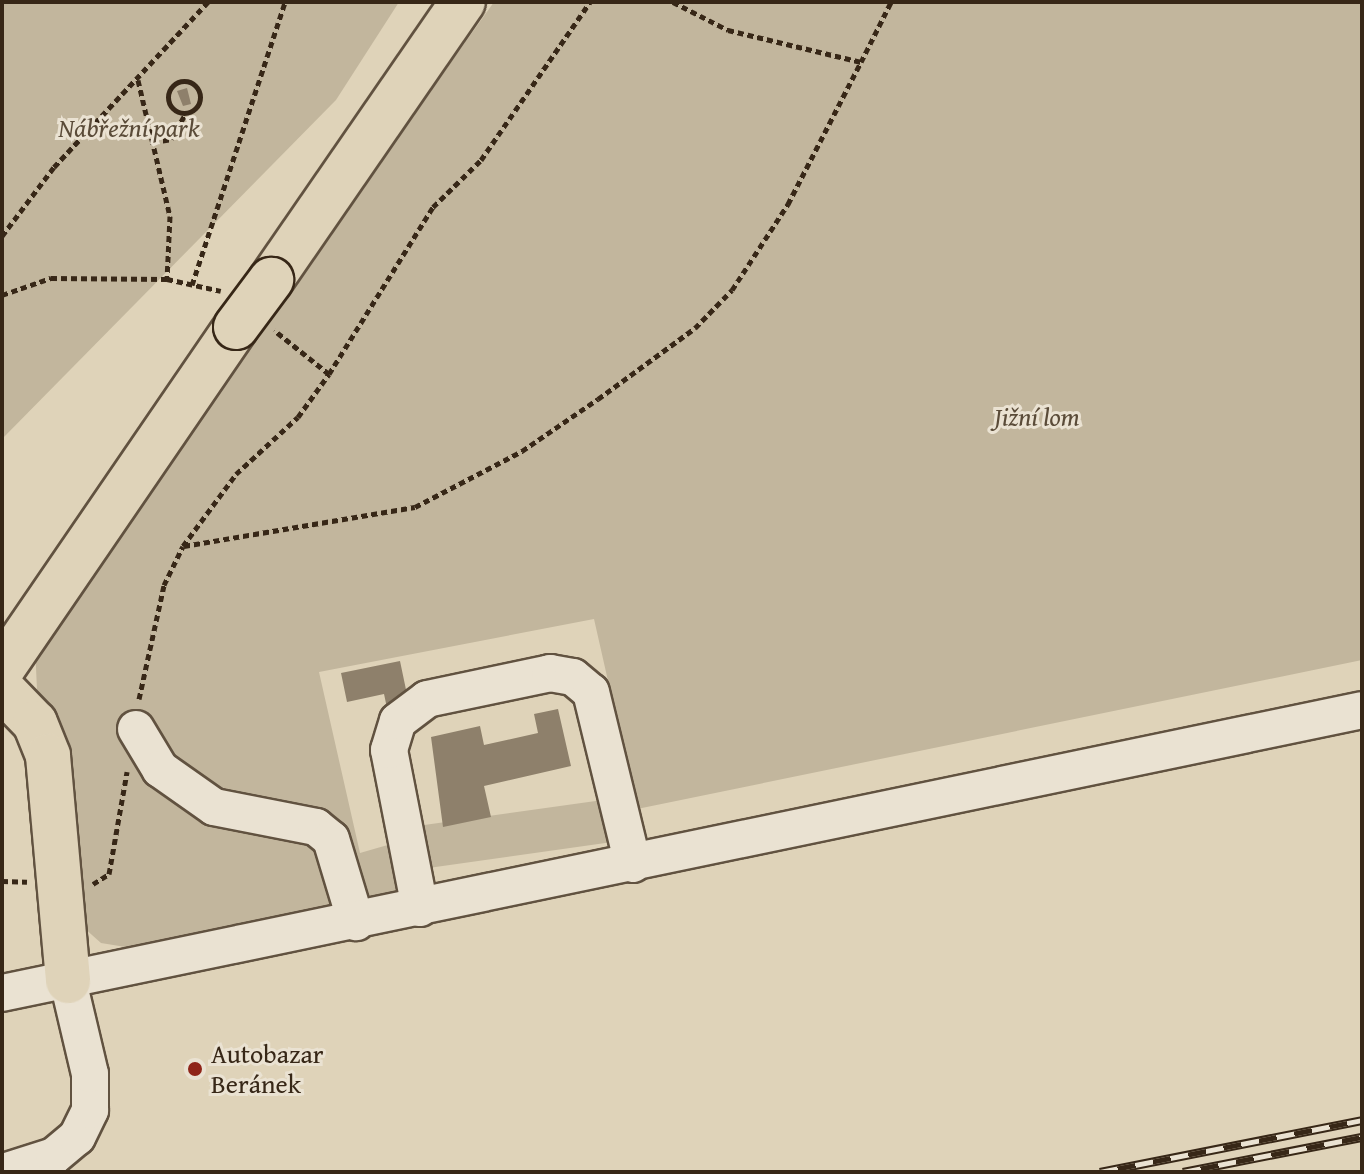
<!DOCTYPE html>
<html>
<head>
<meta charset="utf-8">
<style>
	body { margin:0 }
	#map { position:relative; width:1364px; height:1174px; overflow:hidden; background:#dfd3b9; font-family:"Gentium Book Plus",serif }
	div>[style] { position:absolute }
	.green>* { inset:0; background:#c2b69d; transform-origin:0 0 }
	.building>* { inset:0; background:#8e806b }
	.path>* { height:5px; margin-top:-2.5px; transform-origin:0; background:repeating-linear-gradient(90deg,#372717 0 6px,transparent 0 10px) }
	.path>.ring { margin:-2.5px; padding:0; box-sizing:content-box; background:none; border:5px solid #372717; border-radius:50% }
	.roads { filter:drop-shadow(2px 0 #615240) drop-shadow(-2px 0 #615240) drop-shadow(0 2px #615240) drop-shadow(0 -2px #615240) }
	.minor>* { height:36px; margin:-18px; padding:0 18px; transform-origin:18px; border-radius:18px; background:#eae2d2 }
	.major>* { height:44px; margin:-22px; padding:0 22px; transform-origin:22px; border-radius:22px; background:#dfd3b9 }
	.rail>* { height:9px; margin-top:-4.5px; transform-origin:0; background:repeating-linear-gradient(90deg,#eae2d2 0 18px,#372717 0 36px); box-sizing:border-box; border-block:2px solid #372717 }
	.bridges { filter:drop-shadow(2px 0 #372717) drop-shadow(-2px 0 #372717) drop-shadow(0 2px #372717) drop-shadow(0 -2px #372717) }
	.major-bridge>* { height:44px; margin:-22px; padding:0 22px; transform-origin:22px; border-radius:22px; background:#dfd3b9 }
	.dots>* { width:22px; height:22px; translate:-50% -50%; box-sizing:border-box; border:4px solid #eae2d2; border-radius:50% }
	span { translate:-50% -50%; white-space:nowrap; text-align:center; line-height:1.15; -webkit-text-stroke:6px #eae2d2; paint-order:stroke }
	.park-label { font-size:26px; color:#5a4b38; font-style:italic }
	.poi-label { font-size:26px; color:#372717 }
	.left { translate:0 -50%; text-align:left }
	.frame { position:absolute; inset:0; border:4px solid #372717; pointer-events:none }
</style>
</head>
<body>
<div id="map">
	<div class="green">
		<i style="clip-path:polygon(2px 2px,399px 2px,336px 100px,2px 439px)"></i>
		<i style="clip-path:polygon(494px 2px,1362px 2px,1362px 660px,637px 809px,594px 619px,319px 672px,360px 853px,398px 842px,407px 893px,144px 950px,101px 943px,83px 927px,55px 717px,37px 690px,35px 645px)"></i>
		<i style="left:610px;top:799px;width:43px;height:193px;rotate:82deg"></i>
	</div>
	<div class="building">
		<i style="clip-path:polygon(187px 88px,191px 104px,183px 106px,177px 91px)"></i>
		<i style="clip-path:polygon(400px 661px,409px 704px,387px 708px,384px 694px,347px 702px,341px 673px)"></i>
		<i style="clip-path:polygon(558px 709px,571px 766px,484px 786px,491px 817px,443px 827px,431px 737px,480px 726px,484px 745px,538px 733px,534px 714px)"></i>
	</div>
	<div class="path">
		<i style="left:673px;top:2px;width:62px;rotate:27deg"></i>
		<i style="left:728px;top:30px;width:137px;rotate:13.5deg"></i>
		<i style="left:861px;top:62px;width:67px;rotate:-63.4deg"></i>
		<i style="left:138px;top:80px;width:140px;rotate:76.8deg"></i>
		<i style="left:170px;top:216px;width:63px;rotate:92.7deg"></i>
		<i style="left:167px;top:279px;width:55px;rotate:12.5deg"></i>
		<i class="ring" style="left:168px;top:81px;width:27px;height:27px"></i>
		<i style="left:153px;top:142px;width:18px;rotate:-9deg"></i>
		<i style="left:171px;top:139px;width:30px;rotate:-60deg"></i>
		<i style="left:2px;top:236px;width:86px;rotate:-53deg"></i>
		<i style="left:54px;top:167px;width:226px;rotate:-47deg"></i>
		<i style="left:192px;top:285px;width:298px;rotate:-71.8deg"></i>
		<i style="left:2px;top:295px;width:52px;rotate:-19.1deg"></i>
		<i style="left:51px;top:278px;width:116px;rotate:0.5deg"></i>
		<i style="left:329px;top:374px;width:197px;rotate:-58.1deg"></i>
		<i style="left:433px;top:207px;width:67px;rotate:-44.4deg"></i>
		<i style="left:481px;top:160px;width:192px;rotate:-55.4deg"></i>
		<i style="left:184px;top:546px;width:234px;rotate:-9.6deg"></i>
		<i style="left:415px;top:507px;width:121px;rotate:-27.6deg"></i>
		<i style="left:522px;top:451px;width:92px;rotate:-34.4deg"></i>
		<i style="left:598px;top:399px;width:120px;rotate:-36.2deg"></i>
		<i style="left:695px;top:328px;width:53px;rotate:-45.8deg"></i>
		<i style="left:732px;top:290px;width:103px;rotate:-56.9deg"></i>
		<i style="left:788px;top:204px;width:160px;rotate:-62.8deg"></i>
		<i style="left:139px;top:699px;width:117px;rotate:-77.6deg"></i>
		<i style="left:164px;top:585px;width:43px;rotate:-64deg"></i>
		<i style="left:183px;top:546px;width:89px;rotate:-53.6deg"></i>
		<i style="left:236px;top:474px;width:84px;rotate:-42.6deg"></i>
		<i style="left:298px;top:417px;width:53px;rotate:-54.2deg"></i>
		<i style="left:329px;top:374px;width:70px;rotate:-141.3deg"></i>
		<i style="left:2px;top:881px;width:25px;rotate:2deg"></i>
		<i style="left:93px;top:884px;width:19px;rotate:-32deg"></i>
		<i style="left:109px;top:874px;width:104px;rotate:-80deg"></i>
	</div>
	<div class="roads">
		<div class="minor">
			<i style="left:136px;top:729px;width:47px;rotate:59deg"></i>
			<i style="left:160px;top:769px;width:66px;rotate:35.1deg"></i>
			<i style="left:214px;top:807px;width:104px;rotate:11.1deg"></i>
			<i style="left:316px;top:827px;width:19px;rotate:39deg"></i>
			<i style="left:331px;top:839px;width:87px;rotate:73.2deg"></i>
			<i style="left:420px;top:908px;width:161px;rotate:-101.1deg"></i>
			<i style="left:389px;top:750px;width:30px;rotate:-73deg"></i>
			<i style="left:398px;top:721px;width:36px;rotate:-37deg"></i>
			<i style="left:427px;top:699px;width:126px;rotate:-11.9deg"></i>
			<i style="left:550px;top:673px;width:23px;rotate:10deg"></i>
			<i style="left:573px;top:677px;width:23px;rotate:40deg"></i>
			<i style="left:591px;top:692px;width:177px;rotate:76.3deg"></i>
			<i style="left:2px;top:993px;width:1389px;rotate:-11.75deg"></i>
			<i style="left:4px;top:1172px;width:52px;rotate:-17.7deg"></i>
			<i style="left:54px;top:1156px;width:30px;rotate:-40deg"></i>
			<i style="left:77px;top:1137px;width:30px;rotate:-64deg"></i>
			<i style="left:90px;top:1110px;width:36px;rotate:-90deg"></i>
			<i style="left:90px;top:1074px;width:96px;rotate:-103.3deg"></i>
		</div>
		<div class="major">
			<i style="left:271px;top:280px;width:338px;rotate:-55.4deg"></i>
			<i style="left:2px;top:669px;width:414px;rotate:-55.6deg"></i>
			<i style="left:2px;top:689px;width:47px;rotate:45.9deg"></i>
			<i style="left:35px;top:723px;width:35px;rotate:68deg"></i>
			<i style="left:48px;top:756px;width:226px;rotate:84.9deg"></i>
		</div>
	</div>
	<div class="rail">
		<i style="left:1100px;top:1172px;width:267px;rotate:-11.2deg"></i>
		<i style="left:1183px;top:1172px;width:182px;rotate:-11.1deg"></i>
	</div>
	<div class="bridges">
		<div class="major-bridge">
			<i style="left:236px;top:327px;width:59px;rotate:-53.3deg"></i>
		</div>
	</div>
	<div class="dots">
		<i style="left:195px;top:1069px;background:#8f2418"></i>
	</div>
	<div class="park-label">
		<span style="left:129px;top:128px">Nábřežní park</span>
		<span style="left:1037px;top:417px">Jižní lom</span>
	</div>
	<div class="poi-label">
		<span class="left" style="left:211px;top:1069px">Autobazar<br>Beránek</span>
	</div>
	<div class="frame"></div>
</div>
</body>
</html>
